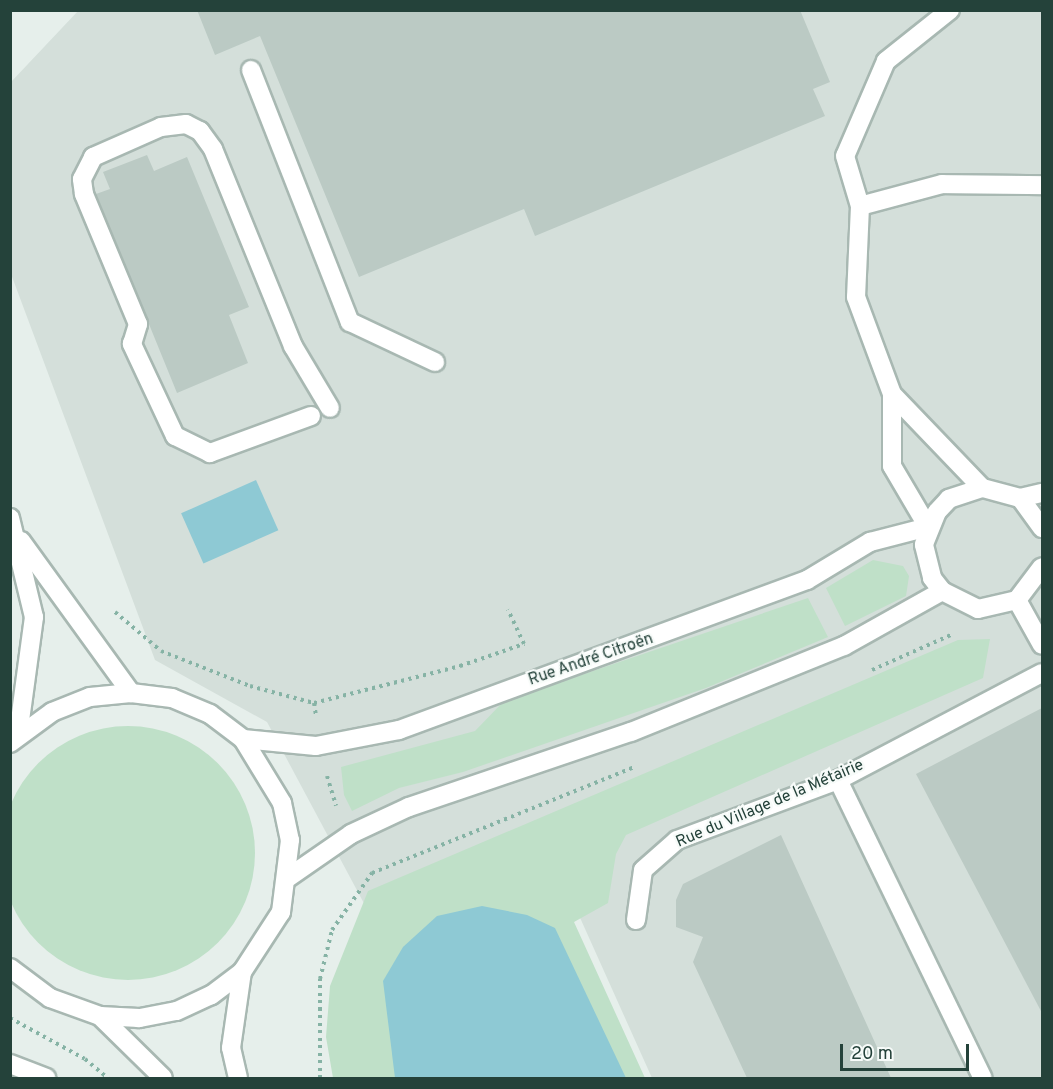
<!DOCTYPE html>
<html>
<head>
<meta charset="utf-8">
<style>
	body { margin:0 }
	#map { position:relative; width:1053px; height:1089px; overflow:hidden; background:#e6efeb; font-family:Overpass,sans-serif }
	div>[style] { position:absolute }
	.built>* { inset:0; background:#d4dfda }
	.green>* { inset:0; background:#bfe0c8 }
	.round { border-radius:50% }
	.water>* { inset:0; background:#8ec9d4; transform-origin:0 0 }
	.building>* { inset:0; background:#bbcac4 }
	.path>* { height:4px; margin-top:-2px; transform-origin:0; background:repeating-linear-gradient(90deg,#86b3a5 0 3px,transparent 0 7.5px) }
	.roads { filter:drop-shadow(2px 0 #a8b8b2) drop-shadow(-2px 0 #a8b8b2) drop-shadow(0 2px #a8b8b2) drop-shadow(0 -2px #a8b8b2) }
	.service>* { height:18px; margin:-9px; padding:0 9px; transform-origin:9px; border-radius:9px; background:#fff }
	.minor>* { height:18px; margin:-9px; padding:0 9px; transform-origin:9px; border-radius:9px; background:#fff }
	.secondary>* { height:18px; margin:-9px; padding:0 9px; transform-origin:9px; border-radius:9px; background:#fff }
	span { translate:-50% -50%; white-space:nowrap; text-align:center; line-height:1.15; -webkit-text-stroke:4.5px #f7fbf9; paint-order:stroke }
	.street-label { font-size:16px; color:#24423a }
	.frame { position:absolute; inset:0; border:12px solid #24423a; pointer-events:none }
	.scale { position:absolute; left:840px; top:1044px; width:129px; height:27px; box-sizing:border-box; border:3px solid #24423a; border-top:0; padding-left:8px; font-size:18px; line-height:21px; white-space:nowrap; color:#24423a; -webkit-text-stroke:4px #f7fbf9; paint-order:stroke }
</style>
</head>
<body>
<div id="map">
	<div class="built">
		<i style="clip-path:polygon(78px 11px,1042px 11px,1042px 1078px,652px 1078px,542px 833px,367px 909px,267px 722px,155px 660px,11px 274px,11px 82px)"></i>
	</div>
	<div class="green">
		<i style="clip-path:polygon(873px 560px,903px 566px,909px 576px,906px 596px,845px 626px,826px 588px)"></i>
		<i style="clip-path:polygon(808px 598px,828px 637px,706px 688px,463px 772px,399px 788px,352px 811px,344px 795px,341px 767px,475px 731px,504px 701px)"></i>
		<i style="clip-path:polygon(990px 639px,983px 678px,626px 835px,616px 854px,608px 903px,574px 922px,645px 1078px,333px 1078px,326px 1037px,330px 986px,368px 891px,958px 640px)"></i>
		<i class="round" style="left:1px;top:726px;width:254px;height:254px"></i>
	</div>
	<div class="water">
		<i style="left:256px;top:480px;width:55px;height:82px;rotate:66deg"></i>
		<i style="clip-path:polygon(482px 906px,527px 915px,555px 928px,626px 1078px,395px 1078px,383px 981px,403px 947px,437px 916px)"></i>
	</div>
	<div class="building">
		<i style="clip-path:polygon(197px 10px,800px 10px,830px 82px,813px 89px,825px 116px,535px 236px,524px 209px,359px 277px,260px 36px,215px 55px)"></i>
		<i style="clip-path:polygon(147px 155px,154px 171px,187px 157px,249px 307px,229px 315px,248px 363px,177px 393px,96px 194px,110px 189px,103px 172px)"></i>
		<i style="clip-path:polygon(1042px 708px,1042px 1013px,916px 774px)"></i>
		<i style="clip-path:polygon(781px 835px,891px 1078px,747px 1078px,693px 962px,703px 937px,676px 927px,676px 900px,683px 884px)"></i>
	</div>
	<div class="path">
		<i style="left:115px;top:612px;width:60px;rotate:40.3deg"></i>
		<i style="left:161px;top:651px;width:96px;rotate:21.5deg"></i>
		<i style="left:250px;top:686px;width:66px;rotate:14.9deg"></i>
		<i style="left:314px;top:703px;width:13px;rotate:81deg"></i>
		<i style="left:872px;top:670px;width:89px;rotate:-24deg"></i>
		<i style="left:314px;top:703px;width:151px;rotate:-14.2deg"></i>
		<i style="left:460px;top:666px;width:68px;rotate:-19deg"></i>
		<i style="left:524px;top:644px;width:38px;rotate:-115deg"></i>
		<i style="left:327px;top:776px;width:31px;rotate:73deg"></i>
		<i style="left:10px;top:1018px;width:85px;rotate:28.7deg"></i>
		<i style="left:85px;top:1059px;width:30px;rotate:40deg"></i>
		<i style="left:320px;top:1078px;width:99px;rotate:-90deg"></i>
		<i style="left:320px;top:979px;width:50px;rotate:-76.2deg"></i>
		<i style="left:332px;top:930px;width:70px;rotate:-54.9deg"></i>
		<i style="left:372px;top:873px;width:284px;rotate:-22deg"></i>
	</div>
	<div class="roads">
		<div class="service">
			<i style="left:950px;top:10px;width:82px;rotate:141.4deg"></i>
			<i style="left:886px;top:61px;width:103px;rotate:113.3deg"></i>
			<i style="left:845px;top:156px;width:52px;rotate:73.3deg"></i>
			<i style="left:860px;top:206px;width:85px;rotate:-15deg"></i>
			<i style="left:942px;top:184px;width:100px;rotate:0.6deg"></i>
			<i style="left:251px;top:70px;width:271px;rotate:68.6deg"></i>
			<i style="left:350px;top:322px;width:94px;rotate:25.2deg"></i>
			<i style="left:860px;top:206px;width:91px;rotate:92.5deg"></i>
			<i style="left:856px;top:297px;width:103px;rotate:69.6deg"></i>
			<i style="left:892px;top:394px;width:72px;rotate:90deg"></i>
			<i style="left:892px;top:466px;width:71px;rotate:59.5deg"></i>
			<i style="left:892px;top:394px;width:130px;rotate:46.2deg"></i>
			<i style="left:311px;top:416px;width:108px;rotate:159.9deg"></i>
			<i style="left:210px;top:453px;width:39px;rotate:-154deg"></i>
			<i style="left:175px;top:436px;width:102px;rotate:-115.1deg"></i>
			<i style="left:132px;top:344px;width:21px;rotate:-73deg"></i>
			<i style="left:138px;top:324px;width:141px;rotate:-112.6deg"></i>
			<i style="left:84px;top:194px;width:15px;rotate:-98deg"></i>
			<i style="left:82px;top:179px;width:25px;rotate:-63deg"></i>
			<i style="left:93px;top:157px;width:74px;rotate:-23.8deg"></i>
			<i style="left:161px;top:127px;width:25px;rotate:-7deg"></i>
			<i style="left:186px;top:124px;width:16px;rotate:27deg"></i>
			<i style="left:200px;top:131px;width:22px;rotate:54deg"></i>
			<i style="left:213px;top:149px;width:213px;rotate:67.9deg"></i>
			<i style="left:293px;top:346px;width:72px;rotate:59.2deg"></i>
			<i style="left:1017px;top:600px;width:51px;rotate:60.9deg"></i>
			<i style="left:838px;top:780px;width:331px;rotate:64.1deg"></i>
			<i style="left:636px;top:920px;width:50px;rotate:-82deg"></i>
			<i style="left:643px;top:870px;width:45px;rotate:-41.4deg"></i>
			<i style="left:677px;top:840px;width:172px;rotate:-20.4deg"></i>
			<i style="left:838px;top:780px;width:230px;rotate:-27.7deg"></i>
			<i style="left:10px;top:1064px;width:39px;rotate:21deg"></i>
		</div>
		<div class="minor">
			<i style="left:1020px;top:498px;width:23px;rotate:-13deg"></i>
			<i style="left:1042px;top:528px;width:37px;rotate:-126deg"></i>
			<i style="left:1020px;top:498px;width:39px;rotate:-165deg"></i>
			<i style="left:982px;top:488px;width:35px;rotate:162deg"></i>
			<i style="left:949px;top:499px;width:18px;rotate:133deg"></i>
			<i style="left:937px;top:512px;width:35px;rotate:112deg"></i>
			<i style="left:924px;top:545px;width:34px;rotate:76deg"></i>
			<i style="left:932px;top:578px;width:16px;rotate:52deg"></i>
			<i style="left:942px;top:591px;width:40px;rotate:26.6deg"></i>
			<i style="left:978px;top:609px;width:40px;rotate:-13deg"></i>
			<i style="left:1017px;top:600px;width:41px;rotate:-52.9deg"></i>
			<i style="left:243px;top:739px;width:73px;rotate:5.5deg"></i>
			<i style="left:316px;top:746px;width:85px;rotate:-10.9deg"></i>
			<i style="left:399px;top:730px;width:435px;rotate:-20.2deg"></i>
			<i style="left:807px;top:580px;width:74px;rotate:-31.1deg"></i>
			<i style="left:870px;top:542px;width:60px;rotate:-14.5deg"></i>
			<i style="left:289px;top:877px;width:75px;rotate:-34.7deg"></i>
			<i style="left:351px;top:834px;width:64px;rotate:-25deg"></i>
			<i style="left:409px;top:807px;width:234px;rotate:-18.7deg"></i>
			<i style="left:631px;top:732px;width:230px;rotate:-22deg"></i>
			<i style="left:844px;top:646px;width:112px;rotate:-29.3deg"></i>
		</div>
		<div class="secondary">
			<i style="left:10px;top:518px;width:102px;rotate:76.4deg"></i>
			<i style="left:34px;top:617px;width:120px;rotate:97.7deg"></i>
			<i style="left:21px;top:541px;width:188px;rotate:54.1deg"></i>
			<i style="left:10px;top:743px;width:52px;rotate:-36.4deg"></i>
			<i style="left:52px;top:712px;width:41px;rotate:-21.5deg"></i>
			<i style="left:90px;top:697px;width:41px;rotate:-5.6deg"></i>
			<i style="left:131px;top:693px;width:41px;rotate:7deg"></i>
			<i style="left:172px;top:698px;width:41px;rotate:22.8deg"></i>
			<i style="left:210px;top:714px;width:41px;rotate:37.1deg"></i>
			<i style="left:243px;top:739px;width:75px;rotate:58.6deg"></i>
			<i style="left:282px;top:803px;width:38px;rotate:78deg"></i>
			<i style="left:290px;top:840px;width:73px;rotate:97.1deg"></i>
			<i style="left:281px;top:912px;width:72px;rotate:123deg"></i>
			<i style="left:242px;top:972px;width:39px;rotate:143deg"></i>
			<i style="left:211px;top:995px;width:38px;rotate:155deg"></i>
			<i style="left:176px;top:1011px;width:38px;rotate:169deg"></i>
			<i style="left:139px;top:1018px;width:39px;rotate:-177deg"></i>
			<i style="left:100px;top:1016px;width:53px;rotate:-160.2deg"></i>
			<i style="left:50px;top:998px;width:50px;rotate:-143.1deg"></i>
			<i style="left:100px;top:1016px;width:88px;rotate:44.5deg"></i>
			<i style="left:238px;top:1078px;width:31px;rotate:-103deg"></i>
			<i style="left:231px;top:1048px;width:77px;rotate:-81.8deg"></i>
		</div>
	</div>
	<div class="street-label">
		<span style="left:591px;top:660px;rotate:-19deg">Rue André Citroën</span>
		<span style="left:770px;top:804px;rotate:-23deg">Rue du Village de la Métairie</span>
	</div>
	<div class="frame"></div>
	<div class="scale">20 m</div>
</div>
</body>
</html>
